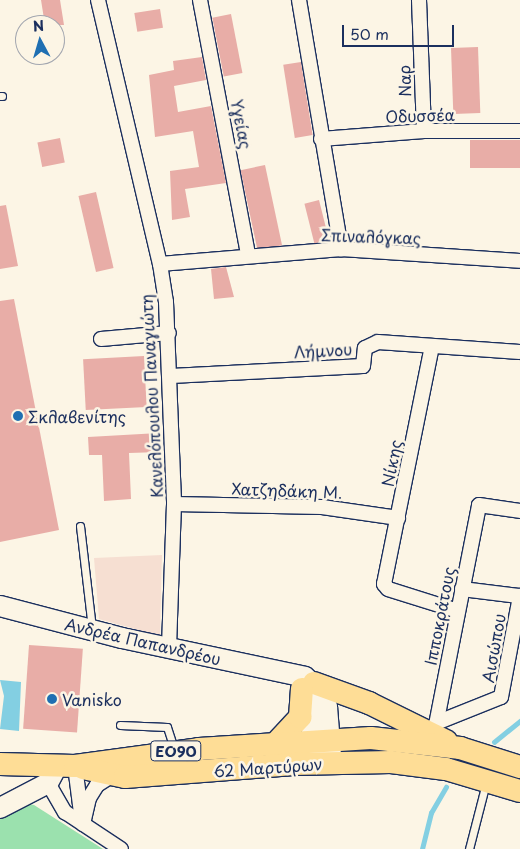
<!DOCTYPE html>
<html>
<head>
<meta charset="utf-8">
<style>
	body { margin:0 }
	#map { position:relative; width:520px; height:849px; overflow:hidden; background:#fcf5e5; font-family:"Playpen Sans",sans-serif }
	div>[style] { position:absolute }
	.built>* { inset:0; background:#f6dfd2 }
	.green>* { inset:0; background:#9be1ae }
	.water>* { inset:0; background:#83cfe2 }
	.stream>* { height:4.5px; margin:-2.25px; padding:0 2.25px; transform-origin:2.25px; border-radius:2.25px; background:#83cfe2 }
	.building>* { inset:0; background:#e8ada7; transform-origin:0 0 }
	.roads { filter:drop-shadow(1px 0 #1b2f5e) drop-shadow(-1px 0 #1b2f5e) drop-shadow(0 1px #1b2f5e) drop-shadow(0 -1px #1b2f5e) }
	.lane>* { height:7px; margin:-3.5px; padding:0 3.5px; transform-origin:3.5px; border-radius:3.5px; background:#fcf5e5 }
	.street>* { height:14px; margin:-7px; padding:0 7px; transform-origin:7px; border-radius:7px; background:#fcf5e5 }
	.secondary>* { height:20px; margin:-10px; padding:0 10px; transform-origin:10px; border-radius:10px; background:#fcf5e5 }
	.primary>* { height:22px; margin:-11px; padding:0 11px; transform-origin:11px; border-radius:11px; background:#fedd96 }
	.dots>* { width:14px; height:14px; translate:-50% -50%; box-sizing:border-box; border:2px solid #fcf5e5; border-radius:50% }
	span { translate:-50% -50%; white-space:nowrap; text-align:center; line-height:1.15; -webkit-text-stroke:5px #fcf5e5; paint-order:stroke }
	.shield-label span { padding:1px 4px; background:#fcf5e5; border:1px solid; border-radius:4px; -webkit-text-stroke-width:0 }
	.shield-label { font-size:15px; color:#1b2f5e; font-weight:700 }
	.street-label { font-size:16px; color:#1b2f5e }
	.poi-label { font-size:16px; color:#1b2f5e }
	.left { translate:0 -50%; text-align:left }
	.north { position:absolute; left:15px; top:15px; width:50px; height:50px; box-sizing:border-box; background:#fcf5e5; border:1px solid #a2a6af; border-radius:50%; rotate:354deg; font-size:14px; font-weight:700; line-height:20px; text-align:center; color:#1b2f5e }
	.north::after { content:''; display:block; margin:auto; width:18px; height:22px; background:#1f6fb2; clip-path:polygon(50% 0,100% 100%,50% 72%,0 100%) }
	.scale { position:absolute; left:342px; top:25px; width:112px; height:22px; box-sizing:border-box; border:2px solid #1b2f5e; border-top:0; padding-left:6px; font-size:15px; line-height:18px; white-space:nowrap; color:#1b2f5e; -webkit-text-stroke:4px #fcf5e5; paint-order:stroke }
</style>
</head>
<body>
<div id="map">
	<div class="built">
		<i style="clip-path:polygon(162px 555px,160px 636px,99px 619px,94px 558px)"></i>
	</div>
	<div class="green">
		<i style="clip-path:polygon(29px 804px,34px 805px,103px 849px,0 849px,0 817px)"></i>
	</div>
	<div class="water">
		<i style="clip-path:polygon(0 680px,21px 682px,19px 731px,0 729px,4px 696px)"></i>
	</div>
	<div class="stream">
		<i style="left:494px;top:742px;width:33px;rotate:-39deg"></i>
		<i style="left:422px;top:849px;width:37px;rotate:-76deg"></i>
		<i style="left:431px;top:813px;width:30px;rotate:-60deg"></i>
	</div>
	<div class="building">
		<i style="clip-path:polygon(41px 0,60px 0,64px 25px,45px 25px)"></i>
		<i style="left:160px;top:9px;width:19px;height:26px;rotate:81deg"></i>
		<i style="left:231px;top:14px;width:60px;height:19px;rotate:79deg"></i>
		<i style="left:478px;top:47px;width:66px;height:27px;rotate:88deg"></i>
		<i style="clip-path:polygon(202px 57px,206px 80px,174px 86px,178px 112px,211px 106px,226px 183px,185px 189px,190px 217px,172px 220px,170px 171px,199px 167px,193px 131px,155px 137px,149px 75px,174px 70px,173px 61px)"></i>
		<i style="left:301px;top:62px;width:74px;height:18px;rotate:81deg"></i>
		<i style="left:60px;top:138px;width:25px;height:23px;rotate:79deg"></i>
		<i style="left:520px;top:140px;width:28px;height:50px;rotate:90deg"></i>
		<i style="left:265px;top:165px;width:82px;height:25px;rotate:78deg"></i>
		<i style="left:96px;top:192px;width:78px;height:18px;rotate:77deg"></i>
		<i style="left:319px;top:200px;width:41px;height:15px;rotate:76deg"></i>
		<i style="clip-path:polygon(6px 205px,18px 266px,0 269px,0 206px)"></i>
		<i style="clip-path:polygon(226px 267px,234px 297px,214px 299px,211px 269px)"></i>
		<i style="clip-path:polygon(14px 299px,59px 530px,0 542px,0 301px)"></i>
		<i style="left:144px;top:356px;width:51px;height:61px;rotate:87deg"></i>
		<i style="clip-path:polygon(159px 433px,160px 452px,129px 453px,131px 499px,104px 501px,102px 455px,89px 455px,88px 437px)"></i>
		<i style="left:29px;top:645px;width:54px;height:84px;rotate:4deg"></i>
	</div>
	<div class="roads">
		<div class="lane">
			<i style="left:0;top:96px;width:2px"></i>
			<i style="left:80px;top:526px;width:103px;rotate:83.3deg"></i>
			<i style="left:120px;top:725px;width:47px;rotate:2.4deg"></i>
			<i style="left:167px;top:727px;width:23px;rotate:72deg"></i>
			<i style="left:469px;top:849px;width:68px;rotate:-75.6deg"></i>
		</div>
		<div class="street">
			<i style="left:98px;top:0;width:271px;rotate:76.8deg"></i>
			<i style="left:160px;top:264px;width:38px;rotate:81deg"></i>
			<i style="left:166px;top:302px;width:202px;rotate:87.7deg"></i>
			<i style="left:174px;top:504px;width:144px;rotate:92deg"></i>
			<i style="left:200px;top:0;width:259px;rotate:79.3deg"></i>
			<i style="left:299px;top:0;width:253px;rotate:80.4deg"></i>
			<i style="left:419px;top:0;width:131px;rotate:87.8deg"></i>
			<i style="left:321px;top:139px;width:103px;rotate:-4.4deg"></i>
			<i style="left:424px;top:131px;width:96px"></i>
			<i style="left:160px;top:264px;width:182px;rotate:-4.7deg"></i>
			<i style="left:341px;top:249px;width:179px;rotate:3.8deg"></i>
			<i style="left:101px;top:339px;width:68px;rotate:-5deg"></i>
			<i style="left:432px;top:346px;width:243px;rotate:101.4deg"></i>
			<i style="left:384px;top:584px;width:6px;rotate:51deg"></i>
			<i style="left:388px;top:589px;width:73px;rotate:17.4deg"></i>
			<i style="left:171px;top:376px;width:192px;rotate:-3deg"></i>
			<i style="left:363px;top:366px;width:18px;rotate:-84deg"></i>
			<i style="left:365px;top:348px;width:14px;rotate:-25deg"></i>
			<i style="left:378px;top:342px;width:142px;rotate:4deg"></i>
			<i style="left:174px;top:504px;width:148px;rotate:1.2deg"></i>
			<i style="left:322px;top:507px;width:77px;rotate:8.2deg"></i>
			<i style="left:462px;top:589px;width:57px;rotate:7deg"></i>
			<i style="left:436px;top:723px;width:70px;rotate:-21.8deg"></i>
			<i style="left:501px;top:697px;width:103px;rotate:-79.3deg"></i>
			<i style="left:434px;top:735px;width:234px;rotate:-78.9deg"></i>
			<i style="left:479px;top:505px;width:41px;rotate:8.3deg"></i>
			<i style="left:75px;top:766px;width:55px;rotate:82.7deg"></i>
			<i style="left:48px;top:783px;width:34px;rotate:60deg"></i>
			<i style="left:65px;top:812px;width:67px;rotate:33.5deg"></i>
			<i style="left:83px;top:824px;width:27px;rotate:-77deg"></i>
			<i style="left:89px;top:798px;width:15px;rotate:-58deg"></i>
			<i style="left:97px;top:785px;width:19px;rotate:-32deg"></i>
		</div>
		<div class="secondary">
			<i style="left:0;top:606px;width:126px;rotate:14.7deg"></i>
			<i style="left:122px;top:638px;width:187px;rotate:12deg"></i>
			<i style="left:305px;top:677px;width:23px;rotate:43deg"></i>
			<i style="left:322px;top:693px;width:15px;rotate:70deg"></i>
			<i style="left:327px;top:707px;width:49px;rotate:85.3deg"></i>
			<i style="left:304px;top:692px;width:24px;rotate:73deg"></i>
			<i style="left:311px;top:715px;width:42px;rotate:87.3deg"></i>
			<i style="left:0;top:808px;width:54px;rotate:-27.5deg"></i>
			<i style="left:48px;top:783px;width:19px;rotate:-62deg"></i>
		</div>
		<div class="primary">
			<i style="left:314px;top:683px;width:59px;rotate:20deg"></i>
			<i style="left:369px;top:703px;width:86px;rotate:26.3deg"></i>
			<i style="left:278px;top:741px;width:33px;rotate:-47deg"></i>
			<i style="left:300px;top:717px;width:28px;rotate:-86deg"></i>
			<i style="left:0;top:764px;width:75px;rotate:1.5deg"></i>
			<i style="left:75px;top:766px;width:125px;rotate:-7.8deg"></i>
			<i style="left:199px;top:749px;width:172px;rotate:-3.7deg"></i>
			<i style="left:371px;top:738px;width:90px;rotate:6.4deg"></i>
			<i style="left:460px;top:748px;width:63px;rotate:17.6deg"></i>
			<i style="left:83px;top:768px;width:43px;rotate:12.1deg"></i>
			<i style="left:125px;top:777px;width:169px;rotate:-4.4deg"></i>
			<i style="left:293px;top:764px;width:98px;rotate:-1.2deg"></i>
			<i style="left:391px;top:762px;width:55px;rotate:7.3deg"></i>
			<i style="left:446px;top:769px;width:77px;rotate:16.6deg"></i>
		</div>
	</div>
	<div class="dots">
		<i style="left:18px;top:416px;background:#1f6fb2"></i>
		<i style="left:52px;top:699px;background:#1f6fb2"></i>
	</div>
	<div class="shield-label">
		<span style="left:176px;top:751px">ΕΟ90</span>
	</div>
	<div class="street-label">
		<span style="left:404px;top:81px;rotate:-92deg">Ναρ</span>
		<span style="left:420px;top:115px;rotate:-2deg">Οδυσσέα</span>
		<span style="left:242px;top:124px;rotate:79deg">Υγείας</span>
		<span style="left:371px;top:236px;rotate:2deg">Σπιναλόγκας</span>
		<span style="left:323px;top:350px;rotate:-3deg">Λήμνου</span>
		<span style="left:151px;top:396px;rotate:-93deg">Κανελόπουλου Παναγιώτη</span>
		<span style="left:391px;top:463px;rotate:-79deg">Νίκης</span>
		<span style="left:287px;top:490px;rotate:2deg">Χατζηδάκη Μ.</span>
		<span style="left:439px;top:616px;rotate:-79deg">Ιπποκράτους</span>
		<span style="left:143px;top:641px;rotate:13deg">Ανδρέα Παπανδρέου</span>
		<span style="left:493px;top:648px;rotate:-80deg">Αισώπου</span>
		<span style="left:268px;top:767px;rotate:-4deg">62 Μαρτύρων</span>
	</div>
	<div class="poi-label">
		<span class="left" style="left:28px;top:416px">Σκλαβενίτης</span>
		<span class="left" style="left:62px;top:699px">Vanisko</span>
	</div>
	<div class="north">N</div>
	<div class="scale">50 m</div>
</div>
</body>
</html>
